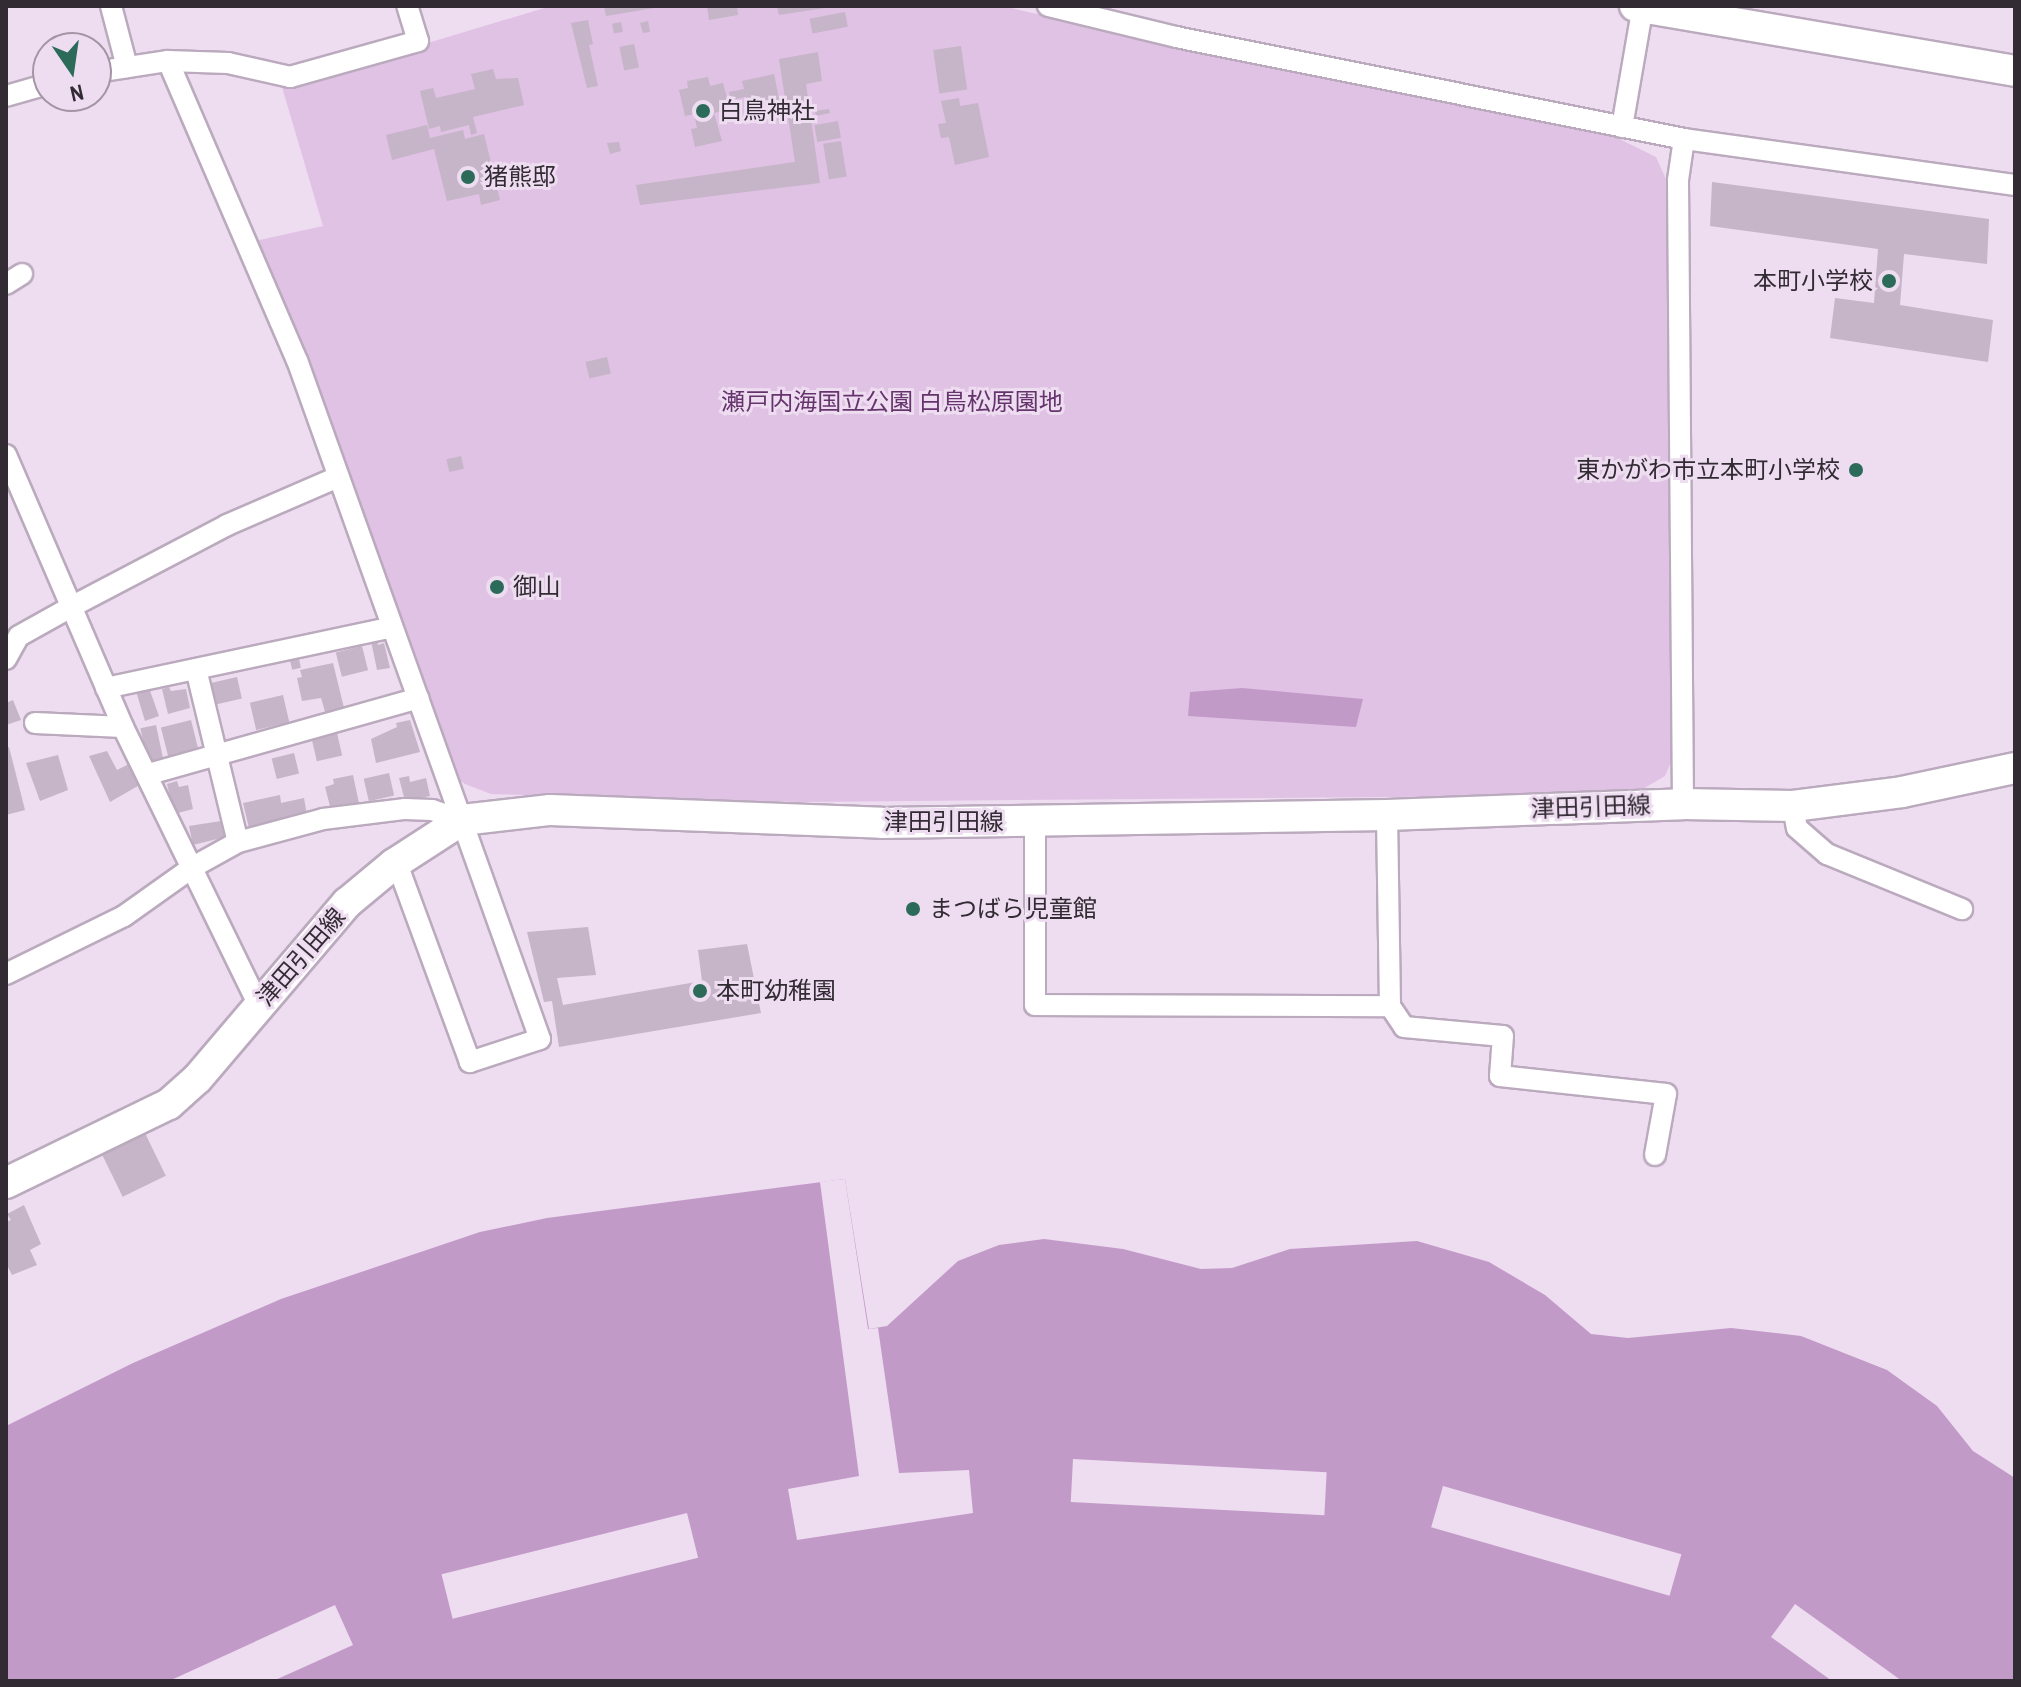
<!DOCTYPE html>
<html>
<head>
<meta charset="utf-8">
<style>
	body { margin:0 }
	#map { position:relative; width:2021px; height:1687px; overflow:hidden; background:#eedcf0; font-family:"Archivo Narrow","Noto Sans JP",sans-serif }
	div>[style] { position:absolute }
	.green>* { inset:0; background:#e0c2e4 }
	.water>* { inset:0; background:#c29ac8 }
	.pier>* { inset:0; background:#eedcf0; transform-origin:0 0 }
	.building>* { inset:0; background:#c6b4c8; transform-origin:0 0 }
	.roads { filter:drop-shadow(2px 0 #bbaabe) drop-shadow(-2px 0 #bbaabe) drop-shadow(0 2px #bbaabe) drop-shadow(0 -2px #bbaabe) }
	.street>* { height:20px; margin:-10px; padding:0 10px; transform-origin:10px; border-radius:10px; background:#fff }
	.secondary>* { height:30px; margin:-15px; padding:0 15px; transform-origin:15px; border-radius:15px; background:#fff }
	.dots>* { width:22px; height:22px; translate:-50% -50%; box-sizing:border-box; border:4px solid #eedcf0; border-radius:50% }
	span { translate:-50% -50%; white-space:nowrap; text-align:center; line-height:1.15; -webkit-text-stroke:6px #eedcf0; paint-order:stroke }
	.poi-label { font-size:24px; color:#322b33 }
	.left { translate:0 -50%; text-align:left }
	.right { translate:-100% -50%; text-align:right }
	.park-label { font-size:24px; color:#65346d }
	.street-label { font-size:24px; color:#322b33 }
	.frame { position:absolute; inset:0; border:8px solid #322b33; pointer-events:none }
	.north { position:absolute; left:32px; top:32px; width:80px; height:80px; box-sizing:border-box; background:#eedcf0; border:2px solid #a395a4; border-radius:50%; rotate:167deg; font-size:22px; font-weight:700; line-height:32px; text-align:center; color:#322b33 }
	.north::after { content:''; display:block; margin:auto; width:28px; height:36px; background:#2c6b59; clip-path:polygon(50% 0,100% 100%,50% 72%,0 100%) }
</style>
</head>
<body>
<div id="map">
	<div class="green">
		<i style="clip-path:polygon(551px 6px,1002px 6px,1263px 65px,1605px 132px,1656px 157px,1670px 188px,1675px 753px,1665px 776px,1634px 794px,1602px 795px,800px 802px,491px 794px,465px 784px,458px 779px,343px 463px,255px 241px,323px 226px,282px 87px)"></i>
	</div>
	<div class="water">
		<i style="clip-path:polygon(1242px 688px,1363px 699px,1356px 727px,1188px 716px,1190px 692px)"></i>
		<i style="clip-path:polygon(845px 1179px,869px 1329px,887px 1326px,958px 1261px,999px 1245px,1044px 1239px,1123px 1249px,1201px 1269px,1232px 1268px,1290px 1249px,1417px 1241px,1489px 1262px,1545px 1295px,1591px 1334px,1628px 1338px,1731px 1328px,1801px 1336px,1887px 1370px,1937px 1406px,1973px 1451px,2015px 1478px,2015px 1681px,6px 1681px,6px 1426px,133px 1363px,281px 1299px,480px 1232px,547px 1218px)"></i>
	</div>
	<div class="pier">
		<i style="clip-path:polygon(845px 1179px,868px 1329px,878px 1328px,899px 1473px,969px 1470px,973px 1513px,797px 1540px,788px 1489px,859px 1476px,820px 1182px)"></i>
		<i style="left:1073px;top:1459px;width:254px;height:43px;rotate:3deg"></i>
		<i style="left:1443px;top:1486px;width:248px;height:43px;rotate:16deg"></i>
		<i style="left:687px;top:1513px;width:46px;height:253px;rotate:76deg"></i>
		<i style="clip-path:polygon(1795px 1604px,1902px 1681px,1832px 1681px,1771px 1637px)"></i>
		<i style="clip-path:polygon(335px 1605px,353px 1645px,273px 1681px,169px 1681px)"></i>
	</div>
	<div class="building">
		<i style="clip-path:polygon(604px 6px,654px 6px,654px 8px,606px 16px)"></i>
		<i style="clip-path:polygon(707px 6px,737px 6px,738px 15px,709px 20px)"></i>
		<i style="clip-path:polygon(777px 6px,825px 6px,825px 8px,779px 15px)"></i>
		<i style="left:845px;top:12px;width:15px;height:36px;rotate:79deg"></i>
		<i style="clip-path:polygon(588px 20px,593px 44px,589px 45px,598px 86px,587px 88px,571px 23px)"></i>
		<i style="clip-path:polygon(648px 21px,650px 32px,643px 33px,640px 23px)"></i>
		<i style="left:621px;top:22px;width:10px;height:9px;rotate:79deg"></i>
		<i style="left:634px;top:44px;width:24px;height:15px;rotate:78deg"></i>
		<i style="left:961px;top:46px;width:44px;height:28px;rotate:82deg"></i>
		<i style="clip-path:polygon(818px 52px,822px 81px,806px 84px,820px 183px,640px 205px,636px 185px,795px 162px,779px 59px)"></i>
		<i style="clip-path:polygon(493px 69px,496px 79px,518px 78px,524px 105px,473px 117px,477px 133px,471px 135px,469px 125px,441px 132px,440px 126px,429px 129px,420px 91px,433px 88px,436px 98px,475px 89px,471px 74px)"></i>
		<i style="clip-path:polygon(774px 74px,781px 108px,750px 114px,746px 97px,731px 100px,729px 92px,744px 89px,742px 81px)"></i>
		<i style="clip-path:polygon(708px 77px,710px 86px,723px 83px,730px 109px,714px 113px,722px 141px,695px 147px,691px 129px,697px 128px,694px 114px,685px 116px,679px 90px,688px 88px,687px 81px)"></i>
		<i style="clip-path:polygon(959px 98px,960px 106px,978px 103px,989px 157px,955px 165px,949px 137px,941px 138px,938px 124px,946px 123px,941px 101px)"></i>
		<i style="clip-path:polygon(829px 109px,830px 113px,816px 116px,815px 111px)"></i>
		<i style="left:838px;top:121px;width:17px;height:24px;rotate:80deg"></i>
		<i style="clip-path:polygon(427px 125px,430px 138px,463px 130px,465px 139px,484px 134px,500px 200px,481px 205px,479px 194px,447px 201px,434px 149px,392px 160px,386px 135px)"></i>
		<i style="left:841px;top:141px;width:36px;height:18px;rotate:81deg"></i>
		<i style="clip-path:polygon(619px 142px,621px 151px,610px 154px,607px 143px)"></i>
		<i style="clip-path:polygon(1712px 182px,1989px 219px,1987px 264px,1904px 254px,1900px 305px,1993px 320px,1988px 362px,1830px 338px,1835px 298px,1874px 303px,1878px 249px,1710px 226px)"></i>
		<i style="left:607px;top:357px;width:17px;height:22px;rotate:77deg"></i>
		<i style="left:461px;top:456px;width:13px;height:15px;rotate:77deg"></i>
		<i style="clip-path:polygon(377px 640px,378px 645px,384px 643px,390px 668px,377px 670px,371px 641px)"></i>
		<i style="left:362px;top:646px;width:25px;height:27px;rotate:76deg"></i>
		<i style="left:298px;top:655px;width:13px;height:9px;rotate:77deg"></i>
		<i style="clip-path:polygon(333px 663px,345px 712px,326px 715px,321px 698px,302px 701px,297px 678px,302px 677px,300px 670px)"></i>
		<i style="left:237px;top:677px;width:22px;height:30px;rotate:77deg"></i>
		<i style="clip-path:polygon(148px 685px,159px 716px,145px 721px,135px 688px)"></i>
		<i style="clip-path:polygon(169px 687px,171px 691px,186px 689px,190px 708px,168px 714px,162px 689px)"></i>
		<i style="left:283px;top:695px;width:28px;height:34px;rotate:77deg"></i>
		<i style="clip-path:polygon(13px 700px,21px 720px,6px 725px,6px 703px)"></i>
		<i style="left:191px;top:720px;width:30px;height:31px;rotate:76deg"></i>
		<i style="clip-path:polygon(410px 720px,420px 752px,376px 763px,371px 739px,397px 727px,396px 723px)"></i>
		<i style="left:156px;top:725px;width:35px;height:16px;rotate:78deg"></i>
		<i style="left:337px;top:733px;width:23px;height:26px;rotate:77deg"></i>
		<i style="clip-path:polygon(9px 747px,25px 810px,6px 815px,6px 748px)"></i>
		<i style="clip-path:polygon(107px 751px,117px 770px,133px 762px,143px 783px,110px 802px,89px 756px)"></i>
		<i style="left:294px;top:753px;width:21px;height:23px;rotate:76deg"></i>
		<i style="clip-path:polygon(58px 755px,68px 790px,40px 801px,26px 763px)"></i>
		<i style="left:389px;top:773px;width:23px;height:26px;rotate:77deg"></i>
		<i style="clip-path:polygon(353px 775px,360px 808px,332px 814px,325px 787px,334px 784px,333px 779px)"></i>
		<i style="clip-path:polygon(409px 776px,410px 782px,426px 778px,430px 796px,405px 801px,399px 778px)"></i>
		<i style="clip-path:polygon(177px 781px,179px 787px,188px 785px,193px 809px,174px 814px,167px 784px)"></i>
		<i style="clip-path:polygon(280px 795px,281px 803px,304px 798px,307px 815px,249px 828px,243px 803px)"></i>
		<i style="clip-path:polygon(221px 821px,225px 837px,193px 845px,189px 826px)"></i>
		<i style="clip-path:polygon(588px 927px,596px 975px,557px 978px,563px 1005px,702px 981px,698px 950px,747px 944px,761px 1013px,559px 1047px,552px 1001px,544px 1002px,527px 932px)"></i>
		<i style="left:143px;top:1129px;width:52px;height:48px;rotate:64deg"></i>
		<i style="clip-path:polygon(24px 1205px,41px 1244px,30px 1250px,37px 1265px,12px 1275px,6px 1263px,6px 1222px,11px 1220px,7px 1214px)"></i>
	</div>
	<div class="roads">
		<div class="street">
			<i style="left:111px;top:6px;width:63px;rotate:75.3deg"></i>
			<i style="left:1048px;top:6px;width:132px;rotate:13.6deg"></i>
			<i style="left:1176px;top:37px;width:518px;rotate:11.35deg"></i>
			<i style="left:1684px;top:139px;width:334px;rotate:7.9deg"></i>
			<i style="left:168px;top:61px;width:326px;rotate:66.7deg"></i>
			<i style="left:297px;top:360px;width:721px;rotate:70.31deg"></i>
			<i style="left:540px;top:1039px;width:74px;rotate:161.8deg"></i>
			<i style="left:470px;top:1062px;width:206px;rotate:-110.2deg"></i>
			<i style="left:399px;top:869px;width:7px;rotate:-135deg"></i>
			<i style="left:96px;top:72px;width:73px;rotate:-8.7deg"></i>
			<i style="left:168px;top:61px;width:60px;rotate:1.9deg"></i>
			<i style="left:228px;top:63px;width:64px;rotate:12.7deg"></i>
			<i style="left:290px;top:77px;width:133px;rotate:-15.7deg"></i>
			<i style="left:418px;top:41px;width:37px;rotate:-107deg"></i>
			<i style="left:6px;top:96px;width:44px;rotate:-15.9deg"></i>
			<i style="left:1622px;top:127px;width:123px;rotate:-80.2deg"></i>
			<i style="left:6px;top:284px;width:19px;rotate:-32deg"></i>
			<i style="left:6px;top:455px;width:296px;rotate:66.7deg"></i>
			<i style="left:123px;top:727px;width:310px;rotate:64deg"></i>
			<i style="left:6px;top:659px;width:26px;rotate:-61deg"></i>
			<i style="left:19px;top:636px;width:60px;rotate:-29.1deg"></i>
			<i style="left:71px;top:607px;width:176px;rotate:-27.7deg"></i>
			<i style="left:227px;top:525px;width:121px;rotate:-23.4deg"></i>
			<i style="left:196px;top:669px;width:178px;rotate:76.4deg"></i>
			<i style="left:106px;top:688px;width:292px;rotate:-12deg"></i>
			<i style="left:35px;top:723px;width:88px;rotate:2.6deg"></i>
			<i style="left:149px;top:774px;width:280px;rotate:-15.7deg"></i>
			<i style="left:1683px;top:804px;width:624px;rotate:-90.46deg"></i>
			<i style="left:1678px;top:180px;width:41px;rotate:-81.7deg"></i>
			<i style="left:1793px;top:806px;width:22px;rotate:80deg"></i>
			<i style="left:1797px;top:828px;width:40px;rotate:41deg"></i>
			<i style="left:1827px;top:854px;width:146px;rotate:22.2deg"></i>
			<i style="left:1035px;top:822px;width:183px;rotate:90deg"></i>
			<i style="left:1035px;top:1005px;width:355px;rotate:0.2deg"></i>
			<i style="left:1390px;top:1006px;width:191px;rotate:-90.9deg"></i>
			<i style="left:6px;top:974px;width:131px;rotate:-26.2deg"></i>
			<i style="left:124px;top:916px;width:85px;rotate:-35.4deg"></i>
			<i style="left:193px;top:867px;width:51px;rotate:-29.1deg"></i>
			<i style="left:238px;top:842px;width:88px;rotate:-15.1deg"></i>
			<i style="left:323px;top:819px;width:83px;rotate:-7deg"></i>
			<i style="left:405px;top:809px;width:27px;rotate:2deg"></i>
			<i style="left:432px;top:810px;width:32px;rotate:18deg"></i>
			<i style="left:1390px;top:1006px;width:25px;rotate:56deg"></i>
			<i style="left:1404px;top:1027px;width:99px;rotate:5.2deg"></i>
			<i style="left:1503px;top:1036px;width:40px;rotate:94.3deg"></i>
			<i style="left:1500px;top:1076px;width:167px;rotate:6.2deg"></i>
			<i style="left:1666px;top:1094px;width:62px;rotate:100.2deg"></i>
		</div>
		<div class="secondary">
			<i style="left:1635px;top:6px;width:386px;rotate:9.7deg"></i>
			<i style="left:6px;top:1183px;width:181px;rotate:-25.9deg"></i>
			<i style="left:169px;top:1104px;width:38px;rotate:-42deg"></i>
			<i style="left:197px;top:1079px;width:231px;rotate:-49.6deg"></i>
			<i style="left:347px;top:903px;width:61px;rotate:-39.7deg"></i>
			<i style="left:394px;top:864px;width:81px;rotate:-32.9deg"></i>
			<i style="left:462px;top:820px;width:89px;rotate:-6.5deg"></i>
			<i style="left:550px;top:810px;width:332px;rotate:2.2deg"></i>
			<i style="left:882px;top:823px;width:505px;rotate:-0.91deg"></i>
			<i style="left:1387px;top:815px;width:296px;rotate:-2.1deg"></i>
			<i style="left:1683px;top:804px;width:110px;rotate:1deg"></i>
			<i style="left:1793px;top:806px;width:110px;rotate:-7.3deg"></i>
			<i style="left:1902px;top:792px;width:116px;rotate:-12deg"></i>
		</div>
	</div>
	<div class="dots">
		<i style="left:703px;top:111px;background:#2c6b59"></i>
		<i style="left:468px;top:177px;background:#2c6b59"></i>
		<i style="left:1889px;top:281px;background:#2c6b59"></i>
		<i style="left:1856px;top:470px;background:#2c6b59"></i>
		<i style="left:497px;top:587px;background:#2c6b59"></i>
		<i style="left:913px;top:909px;background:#2c6b59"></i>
		<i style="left:700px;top:991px;background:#2c6b59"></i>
	</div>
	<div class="poi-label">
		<span class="left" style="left:719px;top:111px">白鳥神社</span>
		<span class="left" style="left:484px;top:177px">猪熊邸</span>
		<span class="right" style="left:1873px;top:281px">本町小学校</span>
		<span class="right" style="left:1840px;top:470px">東かがわ市立本町小学校</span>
		<span class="left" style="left:513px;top:587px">御山</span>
		<span class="left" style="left:929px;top:909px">まつばら児童館</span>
		<span class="left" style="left:716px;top:991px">本町幼稚園</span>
	</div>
	<div class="park-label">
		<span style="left:892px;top:402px">瀬戸内海国立公園 白鳥松原園地</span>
	</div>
	<div class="street-label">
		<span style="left:1591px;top:807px;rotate:-2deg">津田引田線</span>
		<span style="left:944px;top:822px">津田引田線</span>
		<span style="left:301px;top:957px;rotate:-49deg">津田引田線</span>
	</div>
	<div class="frame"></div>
	<div class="north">N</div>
</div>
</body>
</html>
